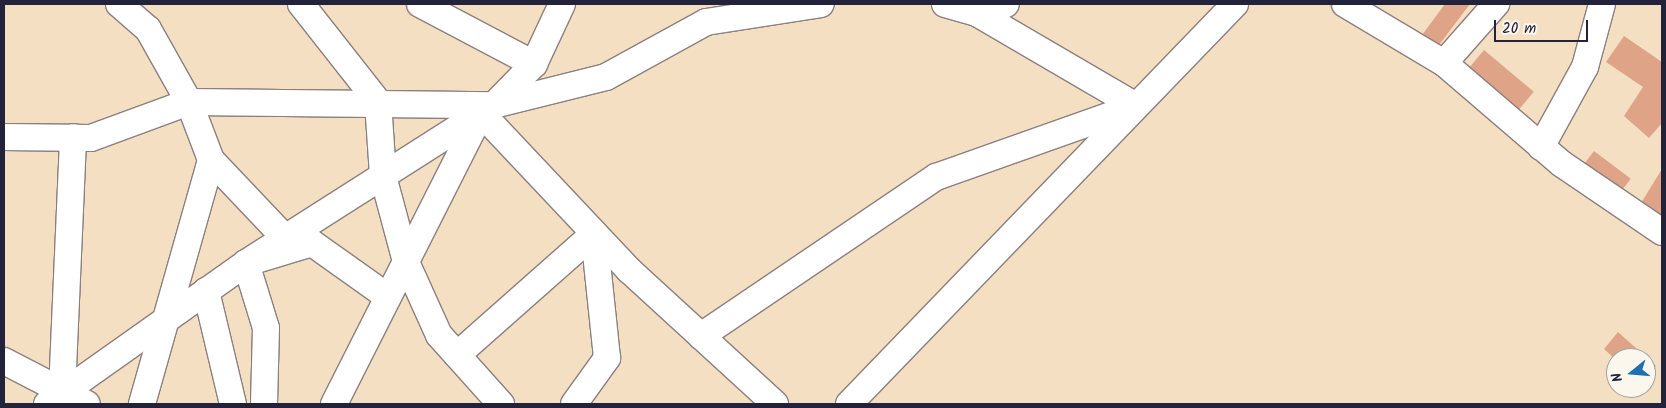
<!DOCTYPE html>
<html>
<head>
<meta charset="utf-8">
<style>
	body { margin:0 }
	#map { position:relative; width:1666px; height:408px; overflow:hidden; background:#f4dfc3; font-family:Kalam,sans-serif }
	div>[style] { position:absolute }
	.building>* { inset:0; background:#dfa388; transform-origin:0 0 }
	.roads { filter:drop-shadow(1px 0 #8b807f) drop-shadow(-1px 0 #8b807f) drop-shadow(0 1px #8b807f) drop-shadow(0 -1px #8b807f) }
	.minor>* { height:26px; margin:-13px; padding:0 13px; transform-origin:13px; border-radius:13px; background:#fff }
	span { translate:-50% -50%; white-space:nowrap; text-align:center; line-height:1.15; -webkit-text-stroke:4.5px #fbf7ec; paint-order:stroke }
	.frame { position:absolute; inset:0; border:5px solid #22223b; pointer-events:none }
	.north { position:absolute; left:1606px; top:348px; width:50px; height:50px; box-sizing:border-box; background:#fbf7ec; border:1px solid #a4a2a5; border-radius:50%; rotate:253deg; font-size:14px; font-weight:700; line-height:20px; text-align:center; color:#22223b }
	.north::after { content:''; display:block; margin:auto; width:18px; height:22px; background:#1f6fb2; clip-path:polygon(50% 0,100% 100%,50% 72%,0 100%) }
	.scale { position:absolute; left:1494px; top:20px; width:94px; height:22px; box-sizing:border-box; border:2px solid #22223b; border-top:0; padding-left:6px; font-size:15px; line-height:18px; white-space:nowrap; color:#22223b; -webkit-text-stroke:4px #fbf7ec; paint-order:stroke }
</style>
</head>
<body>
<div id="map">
	<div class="building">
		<i style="clip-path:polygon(1445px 4px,1470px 4px,1439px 45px,1419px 39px)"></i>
		<i style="clip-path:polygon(1624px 36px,1662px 62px,1662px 123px,1649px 138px,1624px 116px,1643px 87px,1606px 62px)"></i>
		<i style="left:1484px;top:50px;width:65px;height:28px;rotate:40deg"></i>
		<i style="left:1594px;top:151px;width:46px;height:21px;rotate:37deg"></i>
		<i style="clip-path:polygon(1662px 169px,1662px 217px,1641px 203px)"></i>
		<i style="clip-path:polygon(1618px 332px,1656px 366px,1646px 378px,1646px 358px,1616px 360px,1604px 349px)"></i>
	</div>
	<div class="roads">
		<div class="minor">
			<i style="left:119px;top:4px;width:38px;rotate:41deg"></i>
			<i style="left:148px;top:29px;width:84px;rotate:60.7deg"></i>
			<i style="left:189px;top:102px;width:62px;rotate:69.2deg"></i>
			<i style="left:211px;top:160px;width:254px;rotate:105.8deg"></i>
			<i style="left:301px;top:4px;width:125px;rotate:51.8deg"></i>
			<i style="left:378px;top:102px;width:74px;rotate:86.1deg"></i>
			<i style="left:383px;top:176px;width:89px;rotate:75deg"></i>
			<i style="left:406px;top:262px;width:80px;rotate:65.7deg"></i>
			<i style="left:439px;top:335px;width:93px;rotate:48.1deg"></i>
			<i style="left:420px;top:4px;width:129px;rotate:27.8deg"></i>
			<i style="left:945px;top:4px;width:33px;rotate:16deg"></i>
			<i style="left:977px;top:13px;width:30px;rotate:-17deg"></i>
			<i style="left:1345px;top:4px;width:115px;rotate:30.8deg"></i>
			<i style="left:1444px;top:63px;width:155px;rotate:40.6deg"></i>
			<i style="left:1562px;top:164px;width:121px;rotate:34.2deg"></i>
			<i style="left:1444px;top:63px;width:79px;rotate:-48.6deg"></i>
			<i style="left:4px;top:137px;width:87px;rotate:0.7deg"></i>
			<i style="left:91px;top:138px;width:104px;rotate:-20.2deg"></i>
			<i style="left:189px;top:102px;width:305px;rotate:0.6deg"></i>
			<i style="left:494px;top:105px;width:115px;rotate:-14deg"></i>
			<i style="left:606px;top:77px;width:114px;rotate:-28.8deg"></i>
			<i style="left:706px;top:22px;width:116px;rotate:-8.9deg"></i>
			<i style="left:1541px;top:147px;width:91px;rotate:-61.2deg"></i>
			<i style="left:1585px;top:67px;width:65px;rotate:-74.9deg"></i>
			<i style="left:211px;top:160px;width:108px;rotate:46.5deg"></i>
			<i style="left:206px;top:291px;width:116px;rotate:76.6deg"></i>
			<i style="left:701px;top:336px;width:284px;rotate:-34.1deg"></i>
			<i style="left:936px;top:177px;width:212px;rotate:-19.5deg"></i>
			<i style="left:1136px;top:106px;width:184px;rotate:-149.7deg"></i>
			<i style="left:457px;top:355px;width:183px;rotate:-41.5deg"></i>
			<i style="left:4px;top:361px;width:93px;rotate:27.4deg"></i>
			<i style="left:62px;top:392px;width:255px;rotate:-87.5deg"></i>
			<i style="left:47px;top:404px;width:244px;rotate:-35.3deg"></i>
			<i style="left:246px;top:263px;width:294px;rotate:-32.5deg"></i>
			<i style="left:494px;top:105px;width:57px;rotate:-45.7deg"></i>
			<i style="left:534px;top:64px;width:66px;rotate:-65deg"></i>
			<i style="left:264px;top:404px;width:76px;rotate:-88.5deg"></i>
			<i style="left:266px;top:328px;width:68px;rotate:-107.1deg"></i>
			<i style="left:246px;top:263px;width:69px;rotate:-16.9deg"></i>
			<i style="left:312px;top:243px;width:93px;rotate:35.4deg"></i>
			<i style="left:334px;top:404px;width:326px;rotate:-63.2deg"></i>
			<i style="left:481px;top:113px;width:216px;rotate:46.7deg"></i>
			<i style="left:629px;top:270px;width:198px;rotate:42.5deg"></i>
			<i style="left:574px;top:404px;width:57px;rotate:-54.3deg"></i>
			<i style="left:607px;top:358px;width:125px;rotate:-96deg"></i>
			<i style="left:849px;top:404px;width:556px;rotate:-46.02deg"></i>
		</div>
	</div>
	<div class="frame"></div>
	<div class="north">N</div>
	<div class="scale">20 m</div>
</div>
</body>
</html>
